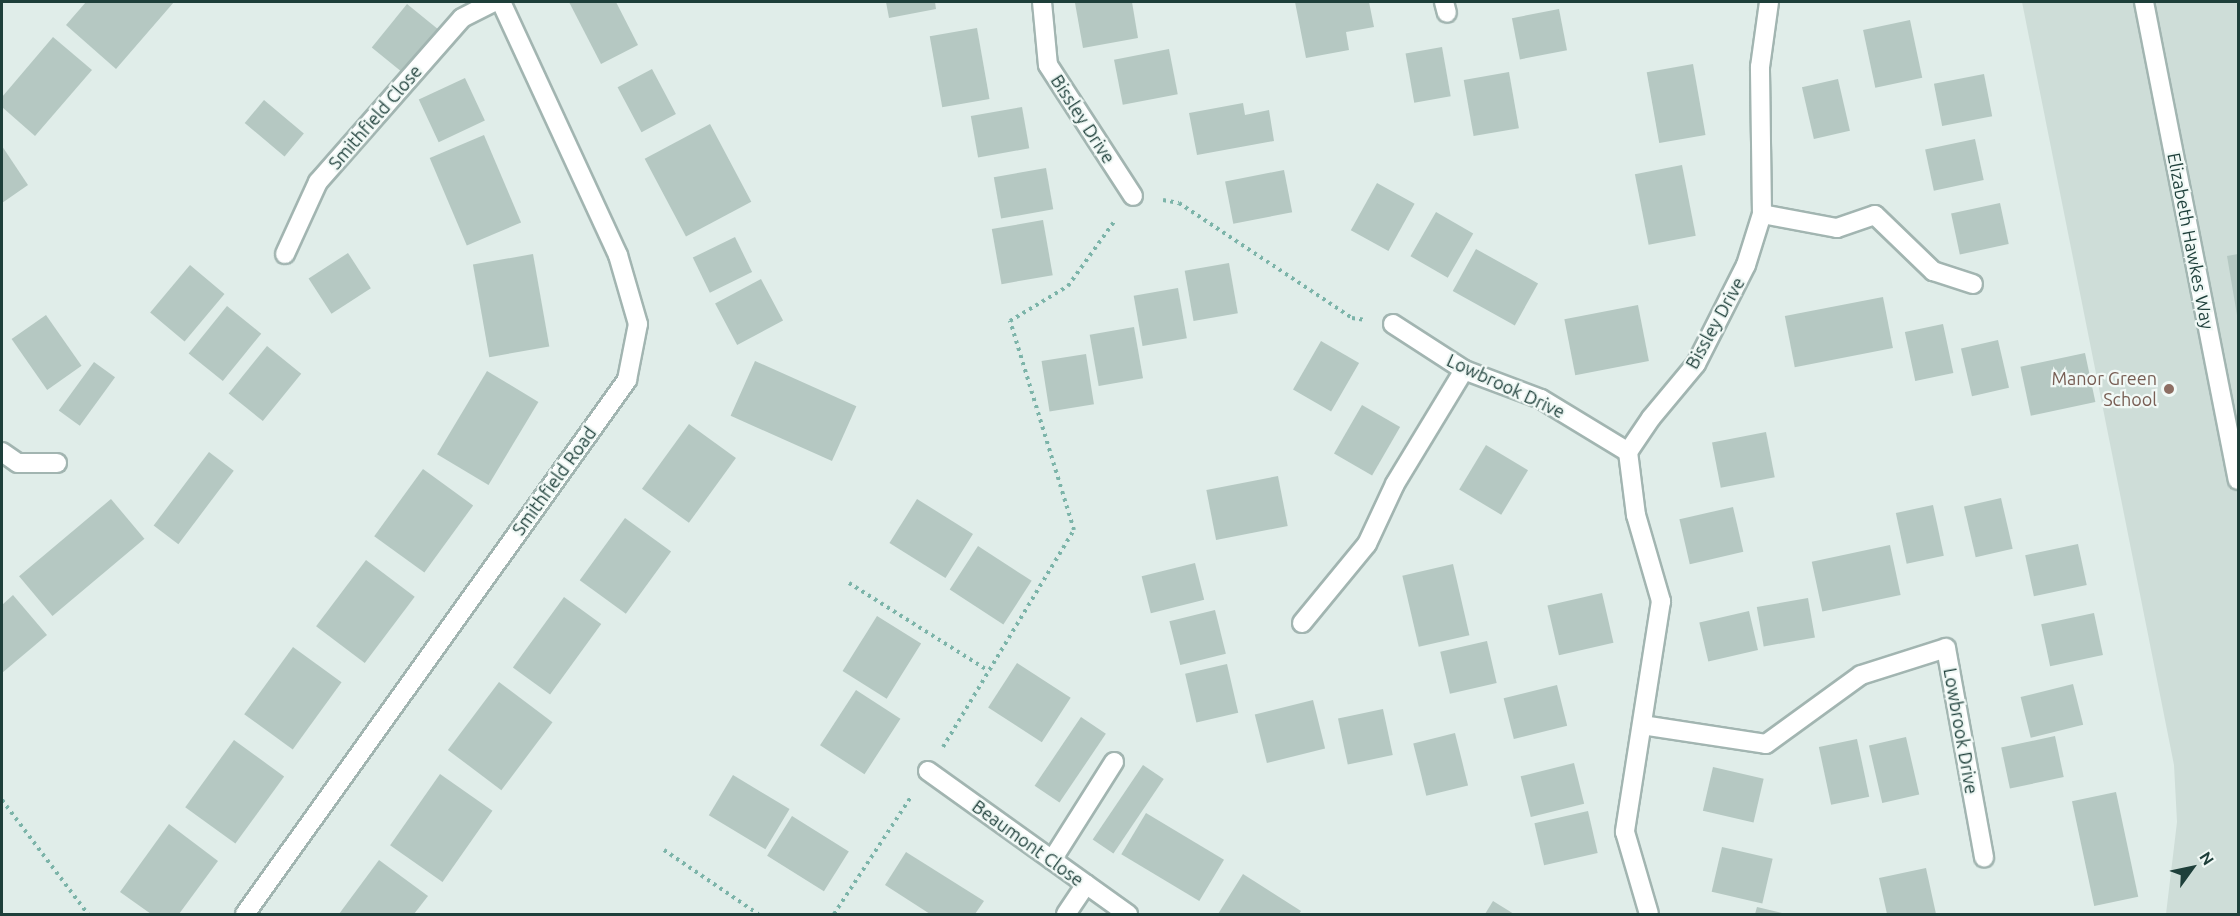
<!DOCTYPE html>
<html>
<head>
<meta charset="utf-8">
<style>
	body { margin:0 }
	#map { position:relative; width:2240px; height:916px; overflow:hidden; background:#e0ede9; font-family:Ubuntu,sans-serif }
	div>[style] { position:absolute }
	.built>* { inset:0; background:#ceddd8 }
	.building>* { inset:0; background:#b5c8c2; transform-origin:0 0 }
	.path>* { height:4px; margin-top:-2px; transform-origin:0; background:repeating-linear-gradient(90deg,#7cb4a9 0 3px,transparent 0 7.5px) }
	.roads { filter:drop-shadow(2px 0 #a2b5b1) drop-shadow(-2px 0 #a2b5b1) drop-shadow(0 2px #a2b5b1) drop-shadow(0 -2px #a2b5b1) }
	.service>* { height:18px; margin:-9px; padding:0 9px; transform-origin:9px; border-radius:9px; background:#fff }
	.minor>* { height:18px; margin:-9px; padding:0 9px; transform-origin:9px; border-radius:9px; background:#fff }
	.dots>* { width:16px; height:16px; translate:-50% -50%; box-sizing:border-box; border:3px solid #f1f9f6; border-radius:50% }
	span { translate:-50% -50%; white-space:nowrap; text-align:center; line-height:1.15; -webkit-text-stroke:4.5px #f1f9f6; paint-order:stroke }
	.street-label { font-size:18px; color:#1e3f3a }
	.education-label { font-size:18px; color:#785e54 }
	.right { translate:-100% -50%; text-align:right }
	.frame { position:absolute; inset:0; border:3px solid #1e3f3a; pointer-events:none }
	.north { position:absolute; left:2162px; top:838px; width:60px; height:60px; -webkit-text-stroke:4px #f1f9f6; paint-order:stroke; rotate:57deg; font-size:16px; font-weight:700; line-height:24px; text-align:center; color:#1e3f3a }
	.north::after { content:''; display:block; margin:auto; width:21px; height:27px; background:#1e3f3a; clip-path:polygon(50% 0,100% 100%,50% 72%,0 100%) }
</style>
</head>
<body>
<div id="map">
	<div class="built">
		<i style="clip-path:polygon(2022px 2px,2238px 2px,2238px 914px,2166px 914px,2177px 822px,2174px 765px)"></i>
	</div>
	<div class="building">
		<i style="clip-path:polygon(86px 2px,174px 2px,116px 69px,66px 25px)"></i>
		<i style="clip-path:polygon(569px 2px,616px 2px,638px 45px,601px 64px)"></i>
		<i style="clip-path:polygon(886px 2px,935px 2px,936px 9px,889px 18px)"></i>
		<i style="clip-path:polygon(1083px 2px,1132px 2px,1138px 38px,1083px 48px,1075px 3px)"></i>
		<i style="clip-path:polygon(1295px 2px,1369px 2px,1374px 27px,1346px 32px,1349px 50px,1306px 58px)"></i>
		<i style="left:407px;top:4px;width:40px;height:56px;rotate:39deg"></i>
		<i style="left:1559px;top:9px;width:42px;height:48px;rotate:79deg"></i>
		<i style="left:1910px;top:20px;width:59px;height:48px;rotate:78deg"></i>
		<i style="left:977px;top:28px;width:72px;height:48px;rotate:80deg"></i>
		<i style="clip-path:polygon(53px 37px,92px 70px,35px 136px,2px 107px,2px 97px)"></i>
		<i style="left:1442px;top:47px;width:50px;height:37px;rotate:80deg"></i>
		<i style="left:1169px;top:49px;width:46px;height:56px;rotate:79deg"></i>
		<i style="left:1693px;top:64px;width:72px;height:47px;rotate:80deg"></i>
		<i style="left:652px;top:69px;width:51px;height:39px;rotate:62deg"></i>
		<i style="left:1509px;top:72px;width:57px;height:46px;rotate:80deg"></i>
		<i style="left:1984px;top:74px;width:43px;height:51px;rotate:79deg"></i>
		<i style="left:465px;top:78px;width:47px;height:51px;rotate:65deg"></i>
		<i style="left:1838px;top:79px;width:53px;height:37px;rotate:77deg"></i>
		<i style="left:264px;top:100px;width:52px;height:30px;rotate:40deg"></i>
		<i style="clip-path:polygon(1243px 103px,1245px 115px,1269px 110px,1274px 141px,1197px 155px,1189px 113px)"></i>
		<i style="left:1022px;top:107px;width:42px;height:52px;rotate:80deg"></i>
		<i style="left:710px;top:124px;width:88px;height:74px;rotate:62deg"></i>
		<i style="left:484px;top:135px;width:95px;height:59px;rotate:67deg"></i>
		<i style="left:1975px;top:139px;width:42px;height:51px;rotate:78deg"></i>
		<i style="clip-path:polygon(2px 146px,28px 185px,2px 203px)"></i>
		<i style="left:1682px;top:165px;width:72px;height:48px;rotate:79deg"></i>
		<i style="left:1046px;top:168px;width:42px;height:53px;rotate:80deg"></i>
		<i style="left:1284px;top:170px;width:43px;height:60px;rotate:79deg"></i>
		<i style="left:1377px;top:183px;width:43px;height:54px;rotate:29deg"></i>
		<i style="left:2000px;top:203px;width:42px;height:50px;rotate:78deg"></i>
		<i style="left:1436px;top:212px;width:43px;height:51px;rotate:30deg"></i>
		<i style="left:1043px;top:220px;width:56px;height:52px;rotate:80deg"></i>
		<i style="left:735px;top:237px;width:39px;height:47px;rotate:64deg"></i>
		<i style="left:1476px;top:249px;width:71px;height:48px;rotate:29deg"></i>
		<i style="left:348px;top:253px;width:42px;height:47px;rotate:57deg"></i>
		<i style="left:533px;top:254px;width:94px;height:61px;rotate:80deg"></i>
		<i style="clip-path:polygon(2238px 254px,2238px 315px,2237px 315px,2227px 256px)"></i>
		<i style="left:1229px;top:263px;width:51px;height:45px;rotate:80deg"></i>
		<i style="left:190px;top:265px;width:45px;height:62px;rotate:40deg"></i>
		<i style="left:761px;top:279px;width:47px;height:52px;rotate:62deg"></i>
		<i style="left:1178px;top:288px;width:51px;height:45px;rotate:80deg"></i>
		<i style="left:1883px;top:297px;width:52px;height:100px;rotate:79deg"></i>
		<i style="left:1638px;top:305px;width:57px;height:75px;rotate:79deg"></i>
		<i style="left:227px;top:306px;width:44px;height:61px;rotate:39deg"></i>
		<i style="left:46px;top:315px;width:62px;height:42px;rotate:55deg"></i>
		<i style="left:1943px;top:324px;width:50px;height:39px;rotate:78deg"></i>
		<i style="left:1134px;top:327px;width:52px;height:45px;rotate:80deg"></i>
		<i style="left:1998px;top:340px;width:49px;height:38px;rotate:77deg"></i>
		<i style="left:1321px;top:341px;width:44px;height:56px;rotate:30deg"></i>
		<i style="left:267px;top:346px;width:44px;height:61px;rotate:39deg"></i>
		<i style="left:2085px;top:353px;width:50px;height:66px;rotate:78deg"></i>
		<i style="left:1086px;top:354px;width:51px;height:45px;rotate:81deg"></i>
		<i style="left:755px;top:361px;width:111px;height:60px;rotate:24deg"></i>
		<i style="left:94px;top:362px;width:26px;height:60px;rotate:36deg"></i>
		<i style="left:487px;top:371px;width:60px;height:97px;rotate:31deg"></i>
		<i style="left:1362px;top:405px;width:44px;height:56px;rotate:30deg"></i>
		<i style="left:689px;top:424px;width:58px;height:80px;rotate:36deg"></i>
		<i style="left:1766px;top:432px;width:46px;height:55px;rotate:79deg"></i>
		<i style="left:1486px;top:445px;width:49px;height:52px;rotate:31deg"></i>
		<i style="left:209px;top:452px;width:31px;height:92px;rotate:37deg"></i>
		<i style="left:423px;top:469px;width:62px;height:83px;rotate:36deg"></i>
		<i style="left:1278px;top:476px;width:51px;height:73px;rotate:79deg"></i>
		<i style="left:2001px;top:498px;width:52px;height:38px;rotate:77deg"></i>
		<i style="left:111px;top:499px;width:52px;height:120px;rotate:50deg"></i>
		<i style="left:917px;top:499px;width:66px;height:52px;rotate:32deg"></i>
		<i style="left:1933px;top:505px;width:52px;height:38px;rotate:78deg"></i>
		<i style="left:1733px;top:507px;width:46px;height:55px;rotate:77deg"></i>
		<i style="left:625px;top:518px;width:57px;height:77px;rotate:36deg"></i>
		<i style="left:2078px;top:544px;width:42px;height:54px;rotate:78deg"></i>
		<i style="left:1890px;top:545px;width:51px;height:80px;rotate:78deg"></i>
		<i style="left:978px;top:546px;width:64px;height:52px;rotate:33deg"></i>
		<i style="left:366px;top:560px;width:61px;height:83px;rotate:37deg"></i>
		<i style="left:1195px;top:563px;width:38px;height:55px;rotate:76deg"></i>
		<i style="left:1453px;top:564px;width:73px;height:52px;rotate:77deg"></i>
		<i style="left:1602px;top:593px;width:51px;height:56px;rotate:77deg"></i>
		<i style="clip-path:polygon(13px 595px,47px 635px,2px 673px,2px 605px)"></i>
		<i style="left:564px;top:597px;width:46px;height:87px;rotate:36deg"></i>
		<i style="left:1808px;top:598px;width:40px;height:52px;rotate:80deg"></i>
		<i style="left:1215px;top:610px;width:45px;height:47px;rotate:76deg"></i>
		<i style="left:1749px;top:611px;width:40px;height:51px;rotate:77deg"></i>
		<i style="left:2094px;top:613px;width:43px;height:54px;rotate:78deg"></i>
		<i style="left:877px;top:616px;width:52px;height:65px;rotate:32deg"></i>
		<i style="left:1487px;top:641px;width:43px;height:48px;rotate:77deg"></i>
		<i style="left:293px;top:647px;width:60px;height:83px;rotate:36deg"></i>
		<i style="left:1017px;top:663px;width:64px;height:53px;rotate:33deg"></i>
		<i style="left:1227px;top:664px;width:50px;height:43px;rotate:77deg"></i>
		<i style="left:499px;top:682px;width:67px;height:85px;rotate:37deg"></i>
		<i style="left:2073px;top:684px;width:42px;height:54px;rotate:76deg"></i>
		<i style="left:1557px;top:685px;width:42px;height:55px;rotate:76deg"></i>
		<i style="left:856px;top:690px;width:53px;height:66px;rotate:33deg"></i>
		<i style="left:1313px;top:700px;width:50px;height:60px;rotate:76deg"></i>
		<i style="left:1383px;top:709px;width:47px;height:46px;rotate:78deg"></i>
		<i style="left:1081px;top:717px;width:30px;height:83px;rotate:34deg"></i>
		<i style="left:1455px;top:733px;width:54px;height:43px;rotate:76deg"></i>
		<i style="left:2055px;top:736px;width:42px;height:55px;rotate:78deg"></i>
		<i style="left:1906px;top:737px;width:59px;height:38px;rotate:77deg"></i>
		<i style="left:1857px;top:739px;width:59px;height:39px;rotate:78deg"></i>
		<i style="left:234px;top:740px;width:62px;height:83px;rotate:36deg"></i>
		<i style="left:1574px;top:763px;width:42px;height:55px;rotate:76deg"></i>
		<i style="left:1143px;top:765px;width:25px;height:90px;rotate:34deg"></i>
		<i style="left:1713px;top:767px;width:52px;height:45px;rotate:13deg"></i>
		<i style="left:440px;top:774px;width:64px;height:87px;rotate:35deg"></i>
		<i style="left:733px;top:775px;width:66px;height:47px;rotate:31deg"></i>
		<i style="left:2116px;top:792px;width:107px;height:45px;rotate:78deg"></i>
		<i style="left:1588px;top:811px;width:43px;height:55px;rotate:77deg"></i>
		<i style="left:1146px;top:813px;width:91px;height:48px;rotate:31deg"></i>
		<i style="left:792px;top:816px;width:67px;height:47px;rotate:32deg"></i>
		<i style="clip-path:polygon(169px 824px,218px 861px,179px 914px,151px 914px,120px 892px)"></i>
		<i style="left:1722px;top:847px;width:52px;height:46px;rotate:13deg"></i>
		<i style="clip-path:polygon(906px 852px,984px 901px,975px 914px,930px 914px,885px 885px)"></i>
		<i style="clip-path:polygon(379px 860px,428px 896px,414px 914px,339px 914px)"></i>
		<i style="clip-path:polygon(1926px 868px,1936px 914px,1887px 914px,1879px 878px)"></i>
		<i style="clip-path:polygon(1243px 874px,1301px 911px,1299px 914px,1218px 914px)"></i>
		<i style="clip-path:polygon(1493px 901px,1514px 914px,1485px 914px)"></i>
		<i style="clip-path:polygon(1757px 907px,1786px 914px,1755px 914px)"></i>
	</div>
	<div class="path">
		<i style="left:1163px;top:200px;width:16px;rotate:11deg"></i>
		<i style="left:1179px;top:203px;width:208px;rotate:33.6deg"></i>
		<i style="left:1352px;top:318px;width:14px;rotate:8deg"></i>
		<i style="left:849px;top:583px;width:165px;rotate:32.2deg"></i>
		<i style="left:943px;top:747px;width:253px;rotate:-58.9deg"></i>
		<i style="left:1074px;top:530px;width:219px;rotate:-107deg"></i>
		<i style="left:1010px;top:321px;width:68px;rotate:-31.1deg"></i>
		<i style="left:1068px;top:286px;width:82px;rotate:-54.4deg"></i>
		<i style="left:2px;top:800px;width:143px;rotate:53deg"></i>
		<i style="left:664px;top:850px;width:114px;rotate:34.2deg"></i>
		<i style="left:834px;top:914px;width:140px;rotate:-56.7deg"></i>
	</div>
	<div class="roads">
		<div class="service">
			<i style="left:2144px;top:2px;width:487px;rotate:78.9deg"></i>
			<i style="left:1052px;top:860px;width:116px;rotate:-57.7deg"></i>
			<i style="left:1066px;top:914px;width:36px;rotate:-56deg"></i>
		</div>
		<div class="minor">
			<i style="left:1042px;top:2px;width:63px;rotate:84.6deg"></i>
			<i style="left:1048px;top:65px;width:156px;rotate:57deg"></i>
			<i style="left:1444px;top:2px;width:11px;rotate:75deg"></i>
			<i style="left:1762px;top:214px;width:76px;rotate:10.6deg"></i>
			<i style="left:1837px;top:228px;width:40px;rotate:-18.9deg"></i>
			<i style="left:1875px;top:215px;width:81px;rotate:44deg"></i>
			<i style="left:1933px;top:271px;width:42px;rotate:18deg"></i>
			<i style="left:285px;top:254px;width:79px;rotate:-65.4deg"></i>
			<i style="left:318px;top:182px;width:218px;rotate:-48.7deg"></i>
			<i style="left:462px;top:18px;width:35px;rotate:-27deg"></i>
			<i style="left:1393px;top:324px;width:85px;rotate:32.9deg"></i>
			<i style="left:1464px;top:370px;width:82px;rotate:20.6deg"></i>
			<i style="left:1541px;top:399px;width:102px;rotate:31.3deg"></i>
			<i style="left:2px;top:452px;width:19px;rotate:35deg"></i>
			<i style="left:18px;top:463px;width:39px"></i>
			<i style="left:1628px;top:452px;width:41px;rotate:-55.9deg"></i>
			<i style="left:1651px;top:418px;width:70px;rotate:-50.2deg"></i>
			<i style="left:1696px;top:364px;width:111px;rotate:-63.2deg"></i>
			<i style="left:1746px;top:265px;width:53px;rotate:-72.6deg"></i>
			<i style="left:1762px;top:214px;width:147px;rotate:-90.8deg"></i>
			<i style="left:1760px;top:67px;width:66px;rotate:-82.1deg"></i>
			<i style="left:1628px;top:452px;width:64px;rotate:82.8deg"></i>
			<i style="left:1636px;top:515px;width:90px;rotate:73.8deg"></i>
			<i style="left:1661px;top:601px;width:234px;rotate:98.9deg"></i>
			<i style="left:1625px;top:832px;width:85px;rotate:73.7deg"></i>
			<i style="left:1302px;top:623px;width:102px;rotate:-50.6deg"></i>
			<i style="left:1367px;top:544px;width:66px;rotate:-65deg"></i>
			<i style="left:1395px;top:484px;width:133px;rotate:-58.8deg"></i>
			<i style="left:1642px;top:725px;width:125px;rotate:8.7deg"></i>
			<i style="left:1766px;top:744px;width:117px;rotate:-36deg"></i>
			<i style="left:1861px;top:675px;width:89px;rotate:-17.6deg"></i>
			<i style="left:1946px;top:648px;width:213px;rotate:79.7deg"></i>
			<i style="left:928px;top:771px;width:246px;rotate:35.6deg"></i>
			<i style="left:245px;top:914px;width:657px;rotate:-54.42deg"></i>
			<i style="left:627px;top:380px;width:57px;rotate:-78.9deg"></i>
			<i style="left:638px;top:324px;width:72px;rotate:-106.2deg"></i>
			<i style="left:618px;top:255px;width:279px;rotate:-114.8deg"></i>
		</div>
	</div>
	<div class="dots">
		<i style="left:2169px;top:389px;background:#8d6e63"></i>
	</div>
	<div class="street-label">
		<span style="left:375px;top:117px;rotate:-49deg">Smithfield Close</span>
		<span style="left:1083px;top:119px;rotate:57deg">Bissley Drive</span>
		<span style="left:2191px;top:241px;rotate:79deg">Elizabeth Hawkes Way</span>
		<span style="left:1715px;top:323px;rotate:-61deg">Bissley Drive</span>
		<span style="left:1506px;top:386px;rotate:25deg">Lowbrook Drive</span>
		<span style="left:554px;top:481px;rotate:-54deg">Smithfield Road</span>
		<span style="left:1961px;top:731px;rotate:80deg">Lowbrook Drive</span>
		<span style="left:1028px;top:843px;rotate:36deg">Beaumont Close</span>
	</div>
	<div class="education-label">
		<span class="right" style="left:2157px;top:389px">Manor Green<br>School</span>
	</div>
	<div class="frame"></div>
	<div class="north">N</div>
</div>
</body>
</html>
